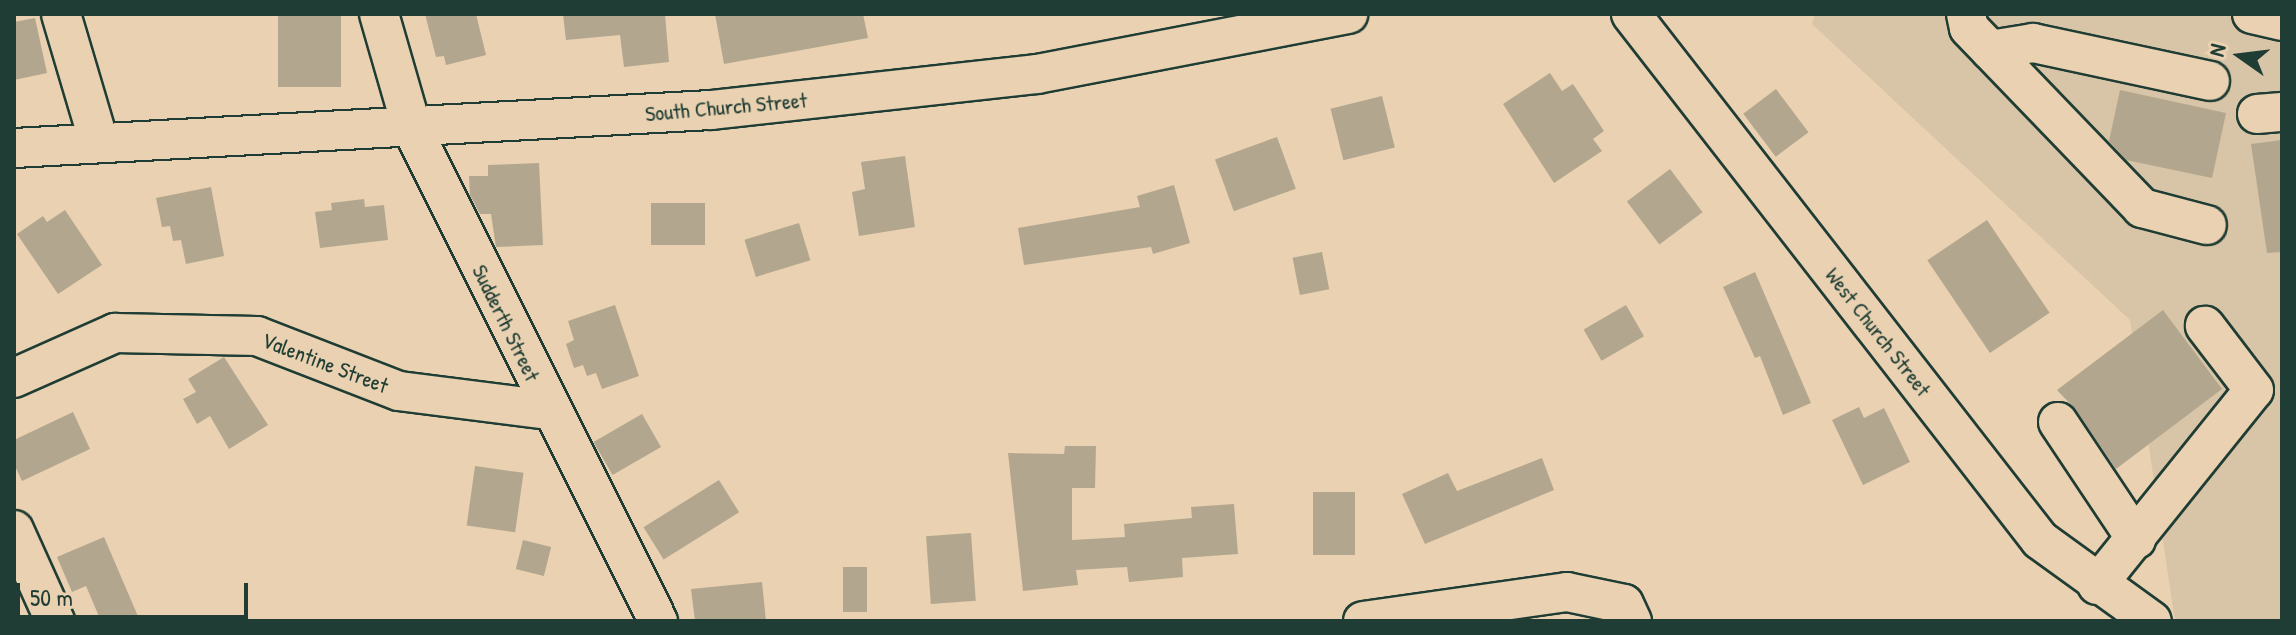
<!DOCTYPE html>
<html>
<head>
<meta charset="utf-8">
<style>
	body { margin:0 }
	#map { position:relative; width:2296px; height:635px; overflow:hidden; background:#e9d1b1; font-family:"Patrick Hand",sans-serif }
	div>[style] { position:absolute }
	.built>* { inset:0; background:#d8c4a6 }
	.building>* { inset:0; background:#b2a78e; transform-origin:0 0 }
	.roads { filter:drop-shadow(2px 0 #1f3d34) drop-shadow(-2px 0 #1f3d34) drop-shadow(0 2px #1f3d34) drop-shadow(0 -2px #1f3d34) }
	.minor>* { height:38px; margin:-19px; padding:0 19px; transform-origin:19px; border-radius:19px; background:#e9d1b1 }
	span { translate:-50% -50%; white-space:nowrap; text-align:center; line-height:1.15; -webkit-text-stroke:7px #e9d1b1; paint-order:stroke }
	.street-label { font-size:22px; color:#1f3d34 }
	.frame { position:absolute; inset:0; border:16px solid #1f3d34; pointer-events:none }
	.north { position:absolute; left:2200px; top:16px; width:80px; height:80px; -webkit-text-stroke:6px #e9d1b1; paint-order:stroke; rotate:284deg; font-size:22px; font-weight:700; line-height:32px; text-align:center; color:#1f3d34 }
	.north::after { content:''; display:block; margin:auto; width:28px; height:36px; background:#1f3d34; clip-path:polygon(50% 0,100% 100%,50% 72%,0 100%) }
	.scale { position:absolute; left:16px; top:583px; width:232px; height:36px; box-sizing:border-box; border:4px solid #1f3d34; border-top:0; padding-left:10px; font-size:24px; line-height:28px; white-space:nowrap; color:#1f3d34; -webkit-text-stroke:6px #e9d1b1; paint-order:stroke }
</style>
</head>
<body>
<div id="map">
	<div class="built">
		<i style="clip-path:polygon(1815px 14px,2282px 14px,2282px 621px,2175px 621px,2130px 320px,1812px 24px)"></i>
	</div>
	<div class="building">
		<i style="left:278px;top:14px;width:63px;height:73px"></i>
		<i style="clip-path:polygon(425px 14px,476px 14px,486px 55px,446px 65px,444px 56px,436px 57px)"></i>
		<i style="clip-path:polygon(563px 14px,665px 14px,669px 62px,624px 67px,620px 35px,566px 40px)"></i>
		<i style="clip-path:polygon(715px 14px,863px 14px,868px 38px,724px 64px)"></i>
		<i style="clip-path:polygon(35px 18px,47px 73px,14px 80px,14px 22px)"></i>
		<i style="clip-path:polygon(1550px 73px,1562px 91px,1573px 84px,1604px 131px,1593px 139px,1602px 151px,1554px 183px,1503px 104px)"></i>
		<i style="left:1776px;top:89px;width:54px;height:41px;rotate:53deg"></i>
		<i style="clip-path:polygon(2120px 90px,2226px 113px,2212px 178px,2126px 160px,2109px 141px)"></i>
		<i style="left:1382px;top:96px;width:53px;height:53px;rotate:76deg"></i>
		<i style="left:1277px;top:137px;width:55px;height:66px;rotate:70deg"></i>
		<i style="clip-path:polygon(2282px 140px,2282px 252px,2267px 253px,2251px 144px)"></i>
		<i style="clip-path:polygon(905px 156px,915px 227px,859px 236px,852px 192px,865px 189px,861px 162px)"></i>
		<i style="clip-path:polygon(539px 163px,543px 245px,496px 247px,491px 214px,480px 214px,470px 195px,469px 176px,488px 176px,488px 165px)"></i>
		<i style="left:1670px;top:169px;width:54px;height:54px;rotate:53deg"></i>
		<i style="clip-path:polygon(1174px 185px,1190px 243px,1153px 254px,1151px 247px,1024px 265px,1018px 228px,1140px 207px,1137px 196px)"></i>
		<i style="clip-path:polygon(211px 187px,224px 256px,186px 264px,181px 240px,173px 241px,170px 226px,162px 227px,156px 198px)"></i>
		<i style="clip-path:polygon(364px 199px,365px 207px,384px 205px,388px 240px,320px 248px,315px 212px,332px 210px,331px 203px)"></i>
		<i style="left:651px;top:203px;width:54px;height:42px"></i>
		<i style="clip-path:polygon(65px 210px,102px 265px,58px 294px,17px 234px,43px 216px,47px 222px)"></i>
		<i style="left:1987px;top:220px;width:112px;height:72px;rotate:56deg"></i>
		<i style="left:799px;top:223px;width:39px;height:57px;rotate:73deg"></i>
		<i style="left:1322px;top:252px;width:38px;height:30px;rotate:79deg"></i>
		<i style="clip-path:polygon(1755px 272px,1811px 403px,1783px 415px,1760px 356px,1755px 358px,1723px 287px)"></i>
		<i style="clip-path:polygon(615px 305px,639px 376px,602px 389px,596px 373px,587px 376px,583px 365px,574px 368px,566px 344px,574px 340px,568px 321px)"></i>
		<i style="left:1626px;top:305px;width:36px;height:49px;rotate:60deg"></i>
		<i style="clip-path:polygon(2163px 310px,2222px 389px,2116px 469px,2076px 410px,2057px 390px)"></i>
		<i style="clip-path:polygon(224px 357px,268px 425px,229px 449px,210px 416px,197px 424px,183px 399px,196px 392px,188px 379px)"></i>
		<i style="clip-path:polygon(1859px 407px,1864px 418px,1884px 408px,1910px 462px,1863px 485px,1832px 420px)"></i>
		<i style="clip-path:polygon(73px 412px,90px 449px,22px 481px,14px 464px,14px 440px)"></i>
		<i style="left:642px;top:414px;width:38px;height:56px;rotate:60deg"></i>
		<i style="clip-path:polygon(1065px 446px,1096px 446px,1095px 488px,1072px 488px,1072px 540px,1125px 537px,1124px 524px,1192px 518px,1191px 507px,1234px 504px,1238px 554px,1182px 558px,1183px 577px,1129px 582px,1127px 567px,1076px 570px,1078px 585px,1023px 591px,1008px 453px,1064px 454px)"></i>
		<i style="clip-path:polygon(1542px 458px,1554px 490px,1425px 544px,1402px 494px,1448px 473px,1457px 491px)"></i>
		<i style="left:475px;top:466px;width:49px;height:60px;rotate:8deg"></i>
		<i style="left:719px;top:480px;width:38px;height:89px;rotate:58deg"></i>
		<i style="left:1313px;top:492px;width:42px;height:63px"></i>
		<i style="left:971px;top:533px;width:68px;height:45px;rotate:86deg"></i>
		<i style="clip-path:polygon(104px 537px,140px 621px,101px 621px,86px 586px,72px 592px,57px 557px)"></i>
		<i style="left:523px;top:540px;width:29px;height:30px;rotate:14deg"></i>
		<i style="left:843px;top:567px;width:24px;height:45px"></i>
		<i style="clip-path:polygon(762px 582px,766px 621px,695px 621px,691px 589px)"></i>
	</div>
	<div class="roads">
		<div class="minor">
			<i style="left:61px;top:14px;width:134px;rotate:73.5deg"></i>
			<i style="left:379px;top:14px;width:119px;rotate:73.9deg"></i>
			<i style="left:412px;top:128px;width:551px;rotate:63.48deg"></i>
			<i style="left:1631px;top:14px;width:666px;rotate:52.13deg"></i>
			<i style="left:2040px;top:540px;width:138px;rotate:35.9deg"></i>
			<i style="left:1966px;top:14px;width:14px;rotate:78deg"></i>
			<i style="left:1969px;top:28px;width:250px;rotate:46.1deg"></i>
			<i style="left:2142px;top:208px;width:67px;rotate:14.7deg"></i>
			<i style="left:2252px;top:14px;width:31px;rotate:13deg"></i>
			<i style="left:1990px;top:50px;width:44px;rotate:-9.2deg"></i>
			<i style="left:2033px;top:43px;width:181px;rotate:12.1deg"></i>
			<i style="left:2257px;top:114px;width:25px;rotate:-5deg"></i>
			<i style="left:14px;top:148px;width:698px;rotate:-3.12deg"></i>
			<i style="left:711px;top:110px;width:328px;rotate:-6.3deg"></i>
			<i style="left:1037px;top:74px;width:317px;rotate:-10.9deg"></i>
			<i style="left:14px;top:378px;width:111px;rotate:-24deg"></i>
			<i style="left:115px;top:333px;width:142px;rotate:1.2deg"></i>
			<i style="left:257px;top:336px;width:152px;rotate:21.2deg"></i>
			<i style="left:399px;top:391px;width:151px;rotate:7.2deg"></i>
			<i style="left:2058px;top:422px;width:141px;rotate:56.3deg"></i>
			<i style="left:14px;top:530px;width:100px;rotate:65.7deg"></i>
			<i style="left:2097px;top:585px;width:250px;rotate:-51.2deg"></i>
			<i style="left:2254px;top:390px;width:81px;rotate:-127.4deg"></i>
			<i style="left:1363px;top:621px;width:206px;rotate:-8.1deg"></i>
			<i style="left:1567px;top:592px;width:58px;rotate:11.9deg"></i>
			<i style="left:1624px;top:604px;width:19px;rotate:65deg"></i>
		</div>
	</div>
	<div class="street-label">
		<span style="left:726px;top:107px;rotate:-5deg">South Church Street</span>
		<span style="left:506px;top:323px;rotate:64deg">Sudderth Street</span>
		<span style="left:1878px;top:332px;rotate:52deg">West Church Street</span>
		<span style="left:325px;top:363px;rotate:21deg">Valentine Street</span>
	</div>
	<div class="frame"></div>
	<div class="north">N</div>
	<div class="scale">50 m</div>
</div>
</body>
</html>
